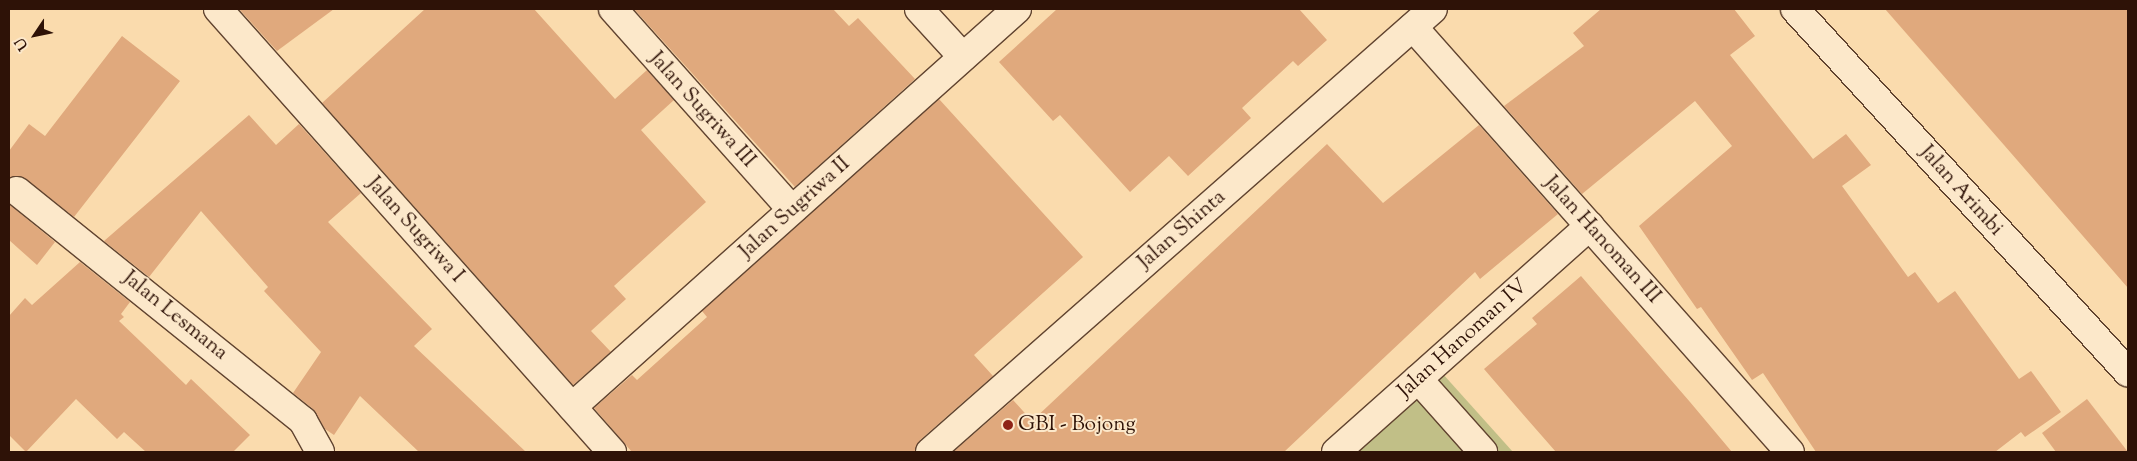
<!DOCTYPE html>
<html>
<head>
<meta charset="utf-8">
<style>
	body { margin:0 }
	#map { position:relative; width:2137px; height:461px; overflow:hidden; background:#fadbad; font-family:"Sorts Mill Goudy",serif }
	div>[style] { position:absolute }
	.green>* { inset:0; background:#c1bf87 }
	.building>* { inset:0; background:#e0a97d }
	.roads { filter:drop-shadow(1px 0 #614430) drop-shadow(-1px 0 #614430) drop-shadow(0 1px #614430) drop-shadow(0 -1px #614430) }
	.minor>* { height:28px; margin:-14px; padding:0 14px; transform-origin:14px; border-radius:14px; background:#fce8ca }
	.tertiary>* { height:28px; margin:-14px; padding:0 14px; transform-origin:14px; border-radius:14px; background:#fce8ca }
	.dots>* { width:14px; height:14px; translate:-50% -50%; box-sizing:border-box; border:2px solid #fce8ca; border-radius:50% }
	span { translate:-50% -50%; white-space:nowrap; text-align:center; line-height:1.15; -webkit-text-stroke:4px #fce8ca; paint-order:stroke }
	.street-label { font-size:21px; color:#2e1207 }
	.poi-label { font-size:21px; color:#2e1207 }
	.left { translate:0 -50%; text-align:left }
	.frame { position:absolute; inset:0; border:10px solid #2e1207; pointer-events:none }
	.north { position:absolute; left:10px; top:10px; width:50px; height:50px; -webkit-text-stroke:4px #fce8ca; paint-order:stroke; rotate:236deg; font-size:14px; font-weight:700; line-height:20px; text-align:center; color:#2e1207 }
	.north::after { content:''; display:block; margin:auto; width:18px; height:22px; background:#2e1207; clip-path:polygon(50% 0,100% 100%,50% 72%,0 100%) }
</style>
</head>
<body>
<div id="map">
	<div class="green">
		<i style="clip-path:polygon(1442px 373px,1513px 452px,1354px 452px)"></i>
	</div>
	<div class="building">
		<i style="clip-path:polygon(239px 9px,334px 9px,277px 51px)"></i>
		<i style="clip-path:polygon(425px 9px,534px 9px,615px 99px,647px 70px,674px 100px,641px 130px,706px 202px,614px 286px,626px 299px,591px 331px,611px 352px,573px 385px,322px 103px)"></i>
		<i style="clip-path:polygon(634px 9px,833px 9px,849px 26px,858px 18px,915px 79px,795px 187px)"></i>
		<i style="clip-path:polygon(1057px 9px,1299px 9px,1327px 40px,1298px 66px,1293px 61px,1242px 108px,1251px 118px,1188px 176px,1169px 156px,1130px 192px,1060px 115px,1053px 121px,999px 62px)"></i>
		<i style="clip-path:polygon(1601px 9px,1734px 9px,1755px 36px,1730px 55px,1813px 159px,1846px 134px,1871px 165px,1842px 186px,1908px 277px,1915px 272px,1938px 303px,1955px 291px,2019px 379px,2031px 371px,2061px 412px,2025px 437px,2021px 432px,1995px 452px,1816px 452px,1763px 373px,1752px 380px,1701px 307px,1697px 309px,1639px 226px,1732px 146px,1695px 101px,1582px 194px,1504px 106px,1584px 46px,1573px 33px)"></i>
		<i style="clip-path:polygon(1885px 9px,2128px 9px,2128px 288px,2004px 145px)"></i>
		<i style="clip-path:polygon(122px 36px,180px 81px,74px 217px,26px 179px,19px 176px,9px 178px,9px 151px,29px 124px,45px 136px)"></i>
		<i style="clip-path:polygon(939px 99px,1083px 257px,974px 355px,993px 376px,920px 440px,915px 452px,632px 452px,594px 408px,632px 375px,637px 380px,707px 317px,702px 311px)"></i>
		<i style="clip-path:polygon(249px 115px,276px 145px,299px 124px,361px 193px,328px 222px,432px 329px,414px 346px,526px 452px,419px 452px,360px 396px,334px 435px,325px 429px,313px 409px,293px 393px,321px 352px,264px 291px,268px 287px,201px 211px,149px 277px,104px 241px)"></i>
		<i style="clip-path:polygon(1479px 125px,1558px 214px,1480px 279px,1475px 272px,1284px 452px,953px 452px,1013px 400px,1032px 421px,1327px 144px,1383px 203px)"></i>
		<i style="clip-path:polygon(9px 204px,55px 242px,37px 265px,9px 240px)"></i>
		<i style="clip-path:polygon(80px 262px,130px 302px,121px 314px,124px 317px,119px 321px,186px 385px,191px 379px,250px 435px,233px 452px,146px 452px,124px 432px,117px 439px,76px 399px,26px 452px,9px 435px,9px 316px,25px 298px,32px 305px)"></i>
		<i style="clip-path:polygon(1581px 276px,1690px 402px,1732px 452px,1556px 452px,1521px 412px,1484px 369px,1537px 324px,1532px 318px)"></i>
		<i style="clip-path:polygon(2087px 399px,2128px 452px,2056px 452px,2042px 433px)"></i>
	</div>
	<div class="roads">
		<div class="minor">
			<i style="left:218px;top:9px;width:593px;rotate:48.35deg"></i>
			<i style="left:613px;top:9px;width:269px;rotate:48.3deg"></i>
			<i style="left:919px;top:9px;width:65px;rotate:47.5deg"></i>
			<i style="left:1413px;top:27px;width:568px;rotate:48.43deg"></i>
			<i style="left:17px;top:191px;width:367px;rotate:38.8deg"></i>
			<i style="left:303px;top:421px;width:35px;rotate:61deg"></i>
			<i style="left:1418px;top:379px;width:98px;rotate:48.3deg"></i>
			<i style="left:572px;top:407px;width:597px;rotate:-41.81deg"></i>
			<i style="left:1336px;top:452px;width:340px;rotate:-41.7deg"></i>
		</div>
		<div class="tertiary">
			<i style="left:1795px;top:9px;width:493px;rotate:47.5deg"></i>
			<i style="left:930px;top:452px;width:670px;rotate:-41.37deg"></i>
		</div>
	</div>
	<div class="dots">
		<i style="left:1008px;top:425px;background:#8f2418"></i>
	</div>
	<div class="street-label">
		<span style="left:702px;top:110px;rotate:48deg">Jalan Sugriwa III</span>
		<span style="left:1961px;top:191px;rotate:48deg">Jalan Arimbi</span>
		<span style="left:795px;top:208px;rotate:-42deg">Jalan Sugriwa II</span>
		<span style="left:415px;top:230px;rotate:48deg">Jalan Sugriwa I</span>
		<span style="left:1182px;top:230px;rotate:-41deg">Jalan Shinta</span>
		<span style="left:1602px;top:240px;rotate:48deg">Jalan Hanoman III</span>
		<span style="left:175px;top:316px;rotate:39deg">Jalan Lesmana</span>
		<span style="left:1463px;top:339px;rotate:-42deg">Jalan Hanoman IV</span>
	</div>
	<div class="poi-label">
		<span class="left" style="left:1018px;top:425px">GBI - Bojong</span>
	</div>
	<div class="frame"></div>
	<div class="north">U</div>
</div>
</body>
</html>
